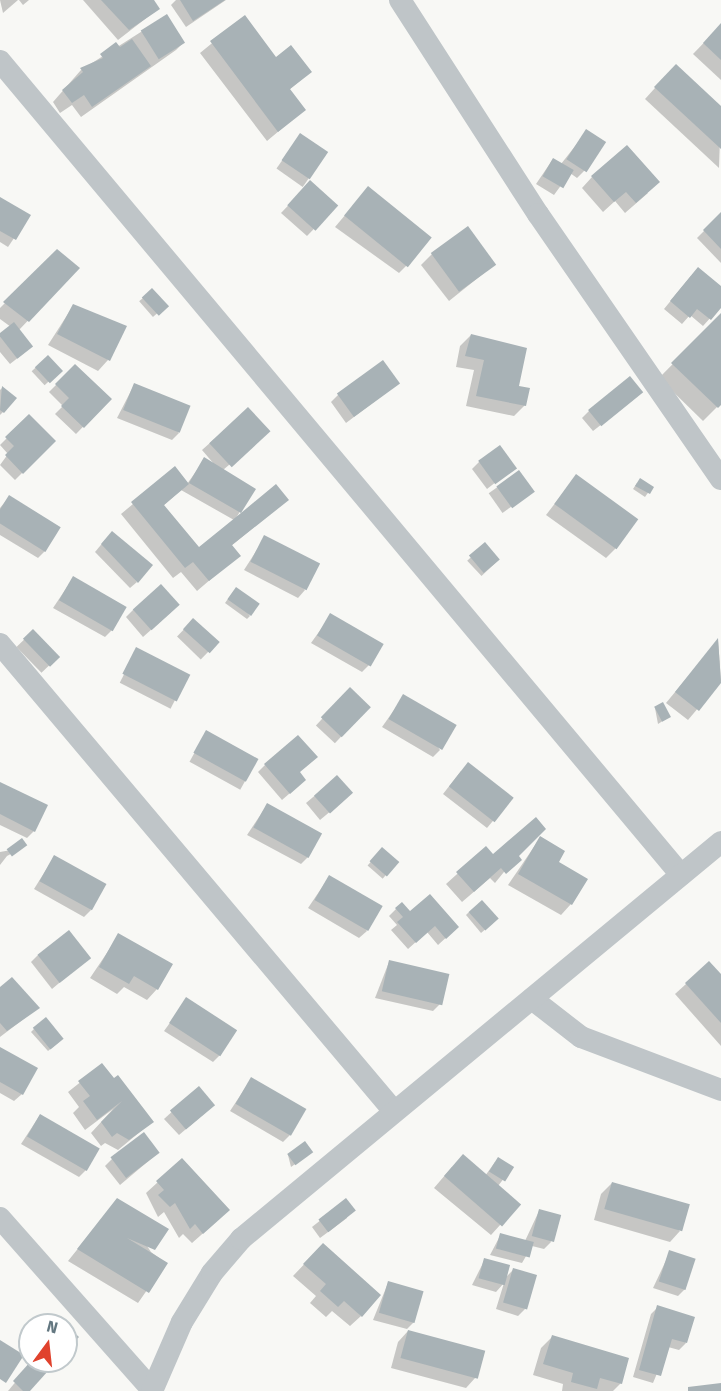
<!DOCTYPE html>
<html>
<head>
<meta charset="utf-8">
<style>
	body { margin:0 }
	#map { position:relative; width:721px; height:1391px; overflow:hidden; background:#f8f8f5; font-family:"Fira Sans",sans-serif }
	div>[style] { position:absolute }
	.shadow>* { inset:0; background:#0003; transform-origin:0 0 }
	.building>* { inset:0; background:#a8b2b6; transform-origin:0 0 }
	.street>* { height:22px; margin:-11px; padding:0 11px; transform-origin:11px; border-radius:11px; background:#bfc5c8 }
	span { translate:-50% -50%; white-space:nowrap; text-align:center; line-height:1.15; -webkit-text-stroke:6px #fff; paint-order:stroke }
	.north { position:absolute; left:18px; top:1313px; width:60px; height:60px; box-sizing:border-box; background:#fff; border:2px solid #c1c9cc; border-radius:50%; rotate:15deg; font-size:16px; font-weight:700; line-height:24px; text-align:center; color:#637780 }
	.north::after { content:''; display:block; margin:auto; width:21px; height:27px; background:#e0422d; clip-path:polygon(50% 0,100% 100%,50% 72%,0 100%) }
</style>
</head>
<body>
<div id="map">
	<div class="shadow">
		<i style="clip-path:polygon(0 0,18px 0,3px 13px)"></i>
		<i style="clip-path:polygon(19px 0,29px 0,23px 5px)"></i>
		<i style="clip-path:polygon(83px 0,152px 0,158px 9px,118px 40px)"></i>
		<i style="clip-path:polygon(176px 0,226px 0,186px 27px,171px 5px)"></i>
		<i style="clip-path:polygon(166px 16px,183px 43px,176px 50px,81px 117px,72px 105px,60px 113px,53px 102px,81px 70px)"></i>
		<i style="clip-path:polygon(244px 17px,275px 59px,310px 72px,289px 90px,304px 110px,267px 141px,200px 53px)"></i>
		<i style="clip-path:polygon(721px 25px,721px 80px,693px 54px)"></i>
		<i style="clip-path:polygon(665px 77px,721px 108px,719px 168px,645px 99px)"></i>
		<i style="clip-path:polygon(587px 131px,584px 171px,577px 178px,570px 173px,554px 195px,536px 184px,553px 159px,561px 164px)"></i>
		<i style="left:300px;top:135px;width:32px;height:41px;rotate:35deg"></i>
		<i style="clip-path:polygon(592px 177px,648px 193px,625px 213px,615px 201px,603px 212px,582px 188px)"></i>
		<i style="clip-path:polygon(368px 188px,410px 262px,399px 273px,335px 227px)"></i>
		<i style="clip-path:polygon(302px 191px,336px 206px,307px 236px,281px 213px)"></i>
		<i style="clip-path:polygon(0 199px,29px 216px,8px 247px,0 242px)"></i>
		<i style="clip-path:polygon(721px 214px,721px 263px,697px 238px)"></i>
		<i style="clip-path:polygon(57px 251px,78px 268px,19px 330px,24px 353px,10px 364px,0 352px,0 336px,11px 327px,0 319px,0 308px)"></i>
		<i style="clip-path:polygon(432px 254px,494px 265px,449px 301px,421px 265px)"></i>
		<i style="clip-path:polygon(691px 276px,721px 288px,721px 306px,703px 326px,690px 315px,682px 324px,664px 309px)"></i>
		<i style="left:152px;top:290px;width:21px;height:17px;rotate:49deg"></i>
		<i style="clip-path:polygon(73px 306px,108px 360px,98px 371px,48px 345px)"></i>
		<i style="clip-path:polygon(721px 315px,721px 403px,703px 421px,659px 378px)"></i>
		<i style="clip-path:polygon(471px 335px,517px 387px,525px 405px,514px 416px,466px 406px,474px 370px,456px 367px,460px 346px)"></i>
		<i style="left:47px;top:357px;width:19px;height:21px;rotate:47deg"></i>
		<i style="clip-path:polygon(75px 366px,110px 399px,76px 434px,55px 414px,63px 406px,49px 392px)"></i>
		<i style="clip-path:polygon(134px 385px,179px 433px,172px 440px,117px 418px)"></i>
		<i style="clip-path:polygon(2px 388px,3px 412px,0 415px,0 390px)"></i>
		<i style="clip-path:polygon(391px 389px,346px 423px,331px 402px,338px 395px)"></i>
		<i style="clip-path:polygon(634px 399px,593px 431px,582px 418px,589px 411px)"></i>
		<i style="clip-path:polygon(evenodd,248px 409px,261px 438px,223px 470px,254px 489px,236px 518px,287px 500px,231px 546px,239px 555px,197px 591px,181px 572px,173px 578px,121px 514px,175px 469px,187px 484px,205px 459px,214px 464px,202px 450px,248px 409px,181px 490px,234px 520px,198px 549px,163px 506px,181px 490px)"></i>
		<i style="clip-path:polygon(29px 416px,54px 441px,15px 480px,0 465px,8px 454px,0 445px)"></i>
		<i style="clip-path:polygon(479px 462px,515px 467px,487px 489px,472px 469px)"></i>
		<i style="left:519px;top:472px;width:24px;height:37px;rotate:55deg"></i>
		<i style="clip-path:polygon(576px 476px,617px 547px,606px 558px,546px 515px)"></i>
		<i style="clip-path:polygon(637px 483px,652px 487px,645px 497px,633px 489px)"></i>
		<i style="clip-path:polygon(9px 497px,45px 551px,38px 558px,0 535px,0 508px)"></i>
		<i style="clip-path:polygon(265px 537px,305px 590px,298px 598px,244px 570px)"></i>
		<i style="clip-path:polygon(105px 540px,137px 582px,130px 588px,95px 552px)"></i>
		<i style="left:484px;top:545px;width:21px;height:23px;rotate:47deg"></i>
		<i style="clip-path:polygon(73px 578px,112px 630px,105px 637px,53px 608px)"></i>
		<i style="clip-path:polygon(233px 592px,250px 616px,247px 619px,225px 603px)"></i>
		<i style="clip-path:polygon(133px 610px,171px 612px,143px 637px,126px 617px)"></i>
		<i style="clip-path:polygon(331px 615px,369px 665px,362px 672px,311px 643px)"></i>
		<i style="left:193px;top:620px;width:33px;height:23px;rotate:44deg"></i>
		<i style="left:33px;top:631px;width:36px;height:23px;rotate:46deg"></i>
		<i style="clip-path:polygon(718px 640px,721px 681px,688px 720px,666px 703px)"></i>
		<i style="left:137px;top:649px;width:57px;height:38px;rotate:27deg"></i>
		<i style="left:350px;top:689px;width:26px;height:50px;rotate:43deg"></i>
		<i style="clip-path:polygon(404px 696px,440px 750px,433px 757px,382px 727px)"></i>
		<i style="clip-path:polygon(655px 708px,669px 717px,658px 724px)"></i>
		<i style="left:206px;top:732px;width:58px;height:34px;rotate:29deg"></i>
		<i style="clip-path:polygon(265px 765px,299px 773px,297px 787px,282px 800px,258px 772px)"></i>
		<i style="clip-path:polygon(461px 771px,512px 798px,487px 828px,443px 794px)"></i>
		<i style="clip-path:polygon(337px 777px,344px 800px,320px 820px,306px 803px)"></i>
		<i style="clip-path:polygon(0 784px,34px 831px,27px 838px,0 825px)"></i>
		<i style="clip-path:polygon(267px 805px,308px 857px,301px 864px,247px 835px)"></i>
		<i style="clip-path:polygon(540px 838px,557px 863px,571px 904px,561px 915px,508px 885px)"></i>
		<i style="clip-path:polygon(22px 848px,7px 856px,0 865px,0 852px)"></i>
		<i style="clip-path:polygon(486px 848px,493px 856px,517px 856px,495px 883px,490px 878px,462px 902px,446px 884px)"></i>
		<i style="left:382px;top:849px;width:20px;height:22px;rotate:41deg"></i>
		<i style="clip-path:polygon(54px 857px,91px 910px,84px 917px,34px 889px)"></i>
		<i style="clip-path:polygon(329px 877px,367px 931px,359px 938px,308px 908px)"></i>
		<i style="clip-path:polygon(429px 896px,450px 934px,438px 945px,427px 932px,408px 949px,391px 930px,397px 925px,389px 916px,396px 909px,410px 913px)"></i>
		<i style="clip-path:polygon(469px 912px,494px 922px,481px 933px,466px 915px)"></i>
		<i style="clip-path:polygon(119px 935px,157px 989px,147px 1000px,124px 987px,117px 994px,90px 978px)"></i>
		<i style="clip-path:polygon(38px 955px,89px 958px,52px 989px,31px 962px)"></i>
		<i style="clip-path:polygon(389px 962px,440px 1004px,433px 1011px,375px 998px)"></i>
		<i style="clip-path:polygon(721px 976px,721px 1046px,675px 994px,686px 984px)"></i>
		<i style="clip-path:polygon(0 989px,38px 1008px,0 1037px)"></i>
		<i style="clip-path:polygon(187px 999px,220px 1055px,213px 1062px,164px 1031px)"></i>
		<i style="clip-path:polygon(34px 1029px,59px 1042px,48px 1051px,31px 1032px)"></i>
		<i style="clip-path:polygon(0 1049px,22px 1094px,14px 1101px,0 1093px)"></i>
		<i style="clip-path:polygon(102px 1065px,152px 1122px,118px 1150px,105px 1143px,101px 1146px,91px 1133px,113px 1109px,85px 1130px,73px 1113px,79px 1107px,68px 1092px)"></i>
		<i style="clip-path:polygon(251px 1079px,290px 1135px,283px 1142px,230px 1111px)"></i>
		<i style="clip-path:polygon(198px 1088px,206px 1112px,179px 1135px,164px 1119px)"></i>
		<i style="clip-path:polygon(40px 1115px,86px 1170px,79px 1177px,21px 1144px)"></i>
		<i style="clip-path:polygon(158px 1153px,120px 1185px,105px 1166px,112px 1159px)"></i>
		<i style="clip-path:polygon(288px 1155px,308px 1155px,291px 1167px)"></i>
		<i style="clip-path:polygon(182px 1160px,217px 1221px,192px 1243px,183px 1234px,179px 1238px,164px 1212px,158px 1217px,146px 1193px)"></i>
		<i style="clip-path:polygon(495px 1162px,512px 1168px,498px 1186px,501px 1224px,491px 1235px,434px 1188px,452px 1167px,485px 1176px)"></i>
		<i style="clip-path:polygon(612px 1183px,680px 1231px,670px 1242px,594px 1220px,601px 1194px)"></i>
		<i style="clip-path:polygon(117px 1200px,151px 1252px,166px 1263px,138px 1303px,68px 1261px)"></i>
		<i style="clip-path:polygon(346px 1200px,347px 1218px,320px 1238px,312px 1227px)"></i>
		<i style="clip-path:polygon(539px 1211px,551px 1242px,544px 1249px,532px 1246px,522px 1263px,490px 1255px,501px 1234px,525px 1241px)"></i>
		<i style="clip-path:polygon(670px 1252px,685px 1289px,678px 1296px,653px 1288px)"></i>
		<i style="clip-path:polygon(312px 1256px,361px 1316px,350px 1326px,332px 1311px,326px 1317px,310px 1303px,316px 1296px,293px 1276px)"></i>
		<i style="clip-path:polygon(485px 1259px,505px 1278px,514px 1269px,525px 1309px,518px 1316px,496px 1309px,504px 1283px,496px 1292px,472px 1285px)"></i>
		<i style="clip-path:polygon(388px 1283px,414px 1322px,407px 1329px,373px 1320px)"></i>
		<i style="clip-path:polygon(658px 1307px,686px 1343px,679px 1350px,668px 1347px,653px 1383px,633px 1377px,651px 1314px)"></i>
		<i style="clip-path:polygon(408px 1331px,476px 1377px,466px 1388px,391px 1368px,398px 1342px)"></i>
		<i style="clip-path:polygon(552px 1337px,621px 1383px,613px 1391px,562px 1391px,563px 1384px,533px 1375px,541px 1348px)"></i>
		<i style="clip-path:polygon(33px 1361px,55px 1361px,28px 1391px,8px 1391px)"></i>
	</div>
	<div class="building">
		<i style="clip-path:polygon(101px 0,154px 0,160px 9px,129px 30px)"></i>
		<i style="clip-path:polygon(180px 0,225px 0,193px 21px)"></i>
		<i style="left:167px;top:14px;width:34px;height:31px;rotate:58deg"></i>
		<i style="clip-path:polygon(245px 15px,276px 57px,291px 45px,312px 72px,290px 89px,306px 110px,278px 132px,210px 41px)"></i>
		<i style="clip-path:polygon(721px 23px,721px 60px,703px 43px)"></i>
		<i style="clip-path:polygon(132px 39px,151px 66px,92px 107px,84px 95px,72px 103px,62px 90px,83px 72px,80px 68px,103px 58px,100px 54px,116px 42px,120px 47px)"></i>
		<i style="clip-path:polygon(676px 64px,721px 106px,721px 149px,654px 87px)"></i>
		<i style="left:586px;top:129px;width:24px;height:36px;rotate:33deg"></i>
		<i style="left:300px;top:133px;width:34px;height:33px;rotate:34deg"></i>
		<i style="clip-path:polygon(627px 145px,660px 182px,636px 203px,626px 192px,614px 202px,591px 176px)"></i>
		<i style="left:553px;top:158px;width:24px;height:21px;rotate:30deg"></i>
		<i style="left:310px;top:180px;width:38px;height:34px;rotate:42deg"></i>
		<i style="left:368px;top:186px;width:82px;height:38px;rotate:39deg"></i>
		<i style="clip-path:polygon(0 197px,31px 215px,16px 240px,0 231px)"></i>
		<i style="clip-path:polygon(721px 212px,721px 249px,703px 230px)"></i>
		<i style="left:468px;top:226px;width:48px;height:46px;rotate:54deg"></i>
		<i style="clip-path:polygon(57px 249px,80px 268px,29px 322px,3px 302px)"></i>
		<i style="clip-path:polygon(698px 267px,721px 286px,721px 308px,711px 320px,697px 309px,690px 318px,670px 301px)"></i>
		<i style="left:152px;top:288px;width:25px;height:14px;rotate:47deg"></i>
		<i style="clip-path:polygon(73px 304px,127px 326px,110px 361px,57px 334px)"></i>
		<i style="clip-path:polygon(721px 313px,721px 405px,718px 408px,671px 363px)"></i>
		<i style="left:14px;top:322px;width:31px;height:20px;rotate:52deg"></i>
		<i style="clip-path:polygon(471px 334px,527px 348px,519px 386px,530px 388px,526px 406px,476px 396px,484px 360px,465px 356px)"></i>
		<i style="left:48px;top:355px;width:22px;height:18px;rotate:47deg"></i>
		<i style="left:383px;top:360px;width:29px;height:57px;rotate:54deg"></i>
		<i style="clip-path:polygon(75px 364px,112px 399px,84px 428px,61px 406px,69px 398px,55px 384px)"></i>
		<i style="left:630px;top:376px;width:21px;height:54px;rotate:51deg"></i>
		<i style="left:134px;top:383px;width:61px;height:29px;rotate:22deg"></i>
		<i style="clip-path:polygon(2px 386px,17px 398px,4px 413px,0 410px)"></i>
		<i style="left:248px;top:407px;width:33px;height:53px;rotate:47deg"></i>
		<i style="clip-path:polygon(29px 414px,56px 441px,23px 474px,5px 455px,14px 446px,5px 437px)"></i>
		<i style="left:500px;top:445px;width:29px;height:27px;rotate:54deg"></i>
		<i style="clip-path:polygon(204px 457px,256px 489px,241px 513px,276px 484px,289px 500px,232px 545px,241px 556px,209px 581px,193px 562px,185px 568px,131px 502px,175px 466px,189px 484px,164px 505px,199px 547px,241px 513px,189px 483px)"></i>
		<i style="left:519px;top:470px;width:27px;height:28px;rotate:54deg"></i>
		<i style="left:576px;top:474px;width:77px;height:37px;rotate:36deg"></i>
		<i style="clip-path:polygon(640px 478px,654px 487px,650px 494px,635px 486px)"></i>
		<i style="left:9px;top:495px;width:61px;height:29px;rotate:32deg"></i>
		<i style="clip-path:polygon(112px 531px,153px 565px,138px 583px,101px 544px)"></i>
		<i style="left:264px;top:535px;width:63px;height:30px;rotate:27deg"></i>
		<i style="left:485px;top:542px;width:23px;height:21px;rotate:50deg"></i>
		<i style="left:73px;top:576px;width:62px;height:28px;rotate:30deg"></i>
		<i style="left:161px;top:584px;width:28px;height:38px;rotate:48deg"></i>
		<i style="left:236px;top:587px;width:29px;height:15px;rotate:35deg"></i>
		<i style="left:330px;top:613px;width:62px;height:26px;rotate:30deg"></i>
		<i style="left:193px;top:618px;width:36px;height:15px;rotate:42deg"></i>
		<i style="left:33px;top:629px;width:39px;height:14px;rotate:46deg"></i>
		<i style="clip-path:polygon(718px 638px,721px 683px,699px 711px,675px 692px)"></i>
		<i style="left:136px;top:647px;width:61px;height:30px;rotate:27deg"></i>
		<i style="left:350px;top:687px;width:29px;height:42px;rotate:44deg"></i>
		<i style="left:403px;top:694px;width:62px;height:29px;rotate:30deg"></i>
		<i style="left:663px;top:702px;width:17px;height:10px;rotate:62deg"></i>
		<i style="left:206px;top:730px;width:60px;height:26px;rotate:29deg"></i>
		<i style="clip-path:polygon(298px 735px,318px 757px,300px 772px,306px 780px,290px 794px,264px 764px)"></i>
		<i style="left:468px;top:762px;width:58px;height:31px;rotate:38deg"></i>
		<i style="left:337px;top:775px;width:24px;height:31px;rotate:48deg"></i>
		<i style="clip-path:polygon(0 782px,48px 805px,35px 832px,0 814px)"></i>
		<i style="left:267px;top:803px;width:63px;height:28px;rotate:29deg"></i>
		<i style="clip-path:polygon(536px 817px,546px 829px,519px 856px,522px 860px,506px 874px,501px 868px,474px 892px,456px 872px,486px 846px,493px 854px)"></i>
		<i style="clip-path:polygon(540px 836px,565px 851px,559px 862px,588px 879px,572px 905px,518px 874px)"></i>
		<i style="left:22px;top:838px;width:9px;height:19px;rotate:54deg"></i>
		<i style="left:382px;top:847px;width:23px;height:19px;rotate:41deg"></i>
		<i style="left:54px;top:855px;width:60px;height:30px;rotate:29deg"></i>
		<i style="left:329px;top:875px;width:62px;height:29px;rotate:30deg"></i>
		<i style="clip-path:polygon(430px 894px,459px 927px,446px 939px,435px 926px,416px 943px,397px 922px,403px 917px,395px 908px,402px 902px,410px 911px)"></i>
		<i style="left:482px;top:900px;width:25px;height:18px;rotate:48deg"></i>
		<i style="left:69px;top:930px;width:36px;height:40px;rotate:52deg"></i>
		<i style="clip-path:polygon(118px 933px,173px 964px,158px 990px,134px 976px,129px 984px,99px 967px)"></i>
		<i style="left:389px;top:960px;width:62px;height:32px;rotate:13deg"></i>
		<i style="clip-path:polygon(709px 961px,721px 974px,721px 1023px,685px 983px)"></i>
		<i style="clip-path:polygon(12px 977px,40px 1008px,7px 1031px,0 1023px,0 987px)"></i>
		<i style="left:186px;top:997px;width:61px;height:31px;rotate:33deg"></i>
		<i style="left:46px;top:1017px;width:28px;height:17px;rotate:51deg"></i>
		<i style="clip-path:polygon(0 1047px,38px 1068px,23px 1095px,0 1082px)"></i>
		<i style="clip-path:polygon(102px 1063px,114px 1078px,118px 1075px,154px 1122px,129px 1140px,117px 1133px,112px 1137px,101px 1122px,122px 1101px,97px 1120px,83px 1101px,90px 1096px,78px 1081px)"></i>
		<i style="left:251px;top:1077px;width:64px;height:31px;rotate:30deg"></i>
		<i style="left:199px;top:1086px;width:25px;height:38px;rotate:50deg"></i>
		<i style="left:40px;top:1114px;width:69px;height:26px;rotate:30deg"></i>
		<i style="left:144px;top:1132px;width:26px;height:42px;rotate:53deg"></i>
		<i style="left:305px;top:1141px;width:14px;height:22px;rotate:54deg"></i>
		<i style="left:463px;top:1154px;width:77px;height:29px;rotate:41deg"></i>
		<i style="left:498px;top:1157px;width:19px;height:17px;rotate:32deg"></i>
		<i style="clip-path:polygon(182px 1158px,230px 1210px,203px 1234px,195px 1224px,190px 1229px,175px 1203px,170px 1207px,158px 1195px,164px 1190px,156px 1181px)"></i>
		<i style="left:612px;top:1182px;width:81px;height:28px;rotate:16deg"></i>
		<i style="clip-path:polygon(117px 1198px,169px 1229px,155px 1250px,127px 1238px,168px 1263px,149px 1293px,77px 1249px)"></i>
		<i style="left:346px;top:1198px;width:16px;height:35px;rotate:52deg"></i>
		<i style="left:539px;top:1209px;width:23px;height:28px;rotate:15deg"></i>
		<i style="left:500px;top:1233px;width:35px;height:16px;rotate:15deg"></i>
		<i style="clip-path:polygon(323px 1243px,381px 1295px,362px 1317px,344px 1301px,338px 1307px,320px 1291px,326px 1284px,303px 1264px)"></i>
		<i style="left:669px;top:1250px;width:28px;height:33px;rotate:18deg"></i>
		<i style="left:484px;top:1258px;width:27px;height:21px;rotate:15deg"></i>
		<i style="left:513px;top:1268px;width:25px;height:36px;rotate:16deg"></i>
		<i style="left:388px;top:1281px;width:37px;height:33px;rotate:16deg"></i>
		<i style="clip-path:polygon(657px 1305px,695px 1317px,687px 1343px,672px 1339px,661px 1376px,639px 1370px)"></i>
		<i style="clip-path:polygon(66px 1325px,79px 1337px,66px 1351px)"></i>
		<i style="left:408px;top:1330px;width:80px;height:29px;rotate:15deg"></i>
		<i style="clip-path:polygon(552px 1335px,629px 1358px,622px 1384px,600px 1378px,597px 1389px,571px 1382px,573px 1373px,543px 1364px)"></i>
		<i style="clip-path:polygon(0 1340px,24px 1355px,6px 1383px,0 1379px)"></i>
		<i style="clip-path:polygon(31px 1361px,57px 1361px,30px 1391px,23px 1391px,13px 1381px)"></i>
		<i style="clip-path:polygon(721px 1383px,721px 1391px,688px 1391px,688px 1387px)"></i>
	</div>
	<div class="street">
		<i style="left:400px;top:0;width:255px;rotate:57.2deg"></i>
		<i style="left:538px;top:214px;width:322px;rotate:55.4deg"></i>
		<i style="left:0;top:61px;width:1061px;rotate:50.08deg"></i>
		<i style="left:0;top:644px;width:610px;rotate:49.86deg"></i>
		<i style="left:532px;top:999px;width:62px;rotate:37.8deg"></i>
		<i style="left:581px;top:1037px;width:150px;rotate:20.7deg"></i>
		<i style="left:0;top:1218px;width:230px;rotate:48.5deg"></i>
		<i style="left:152px;top:1391px;width:75px;rotate:-66.5deg"></i>
		<i style="left:182px;top:1322px;width:57px;rotate:-58.5deg"></i>
		<i style="left:212px;top:1273px;width:45px;rotate:-49.5deg"></i>
		<i style="left:241px;top:1239px;width:623px;rotate:-39.59deg"></i>
	</div>
	<div class="north">N</div>
</div>
</body>
</html>
